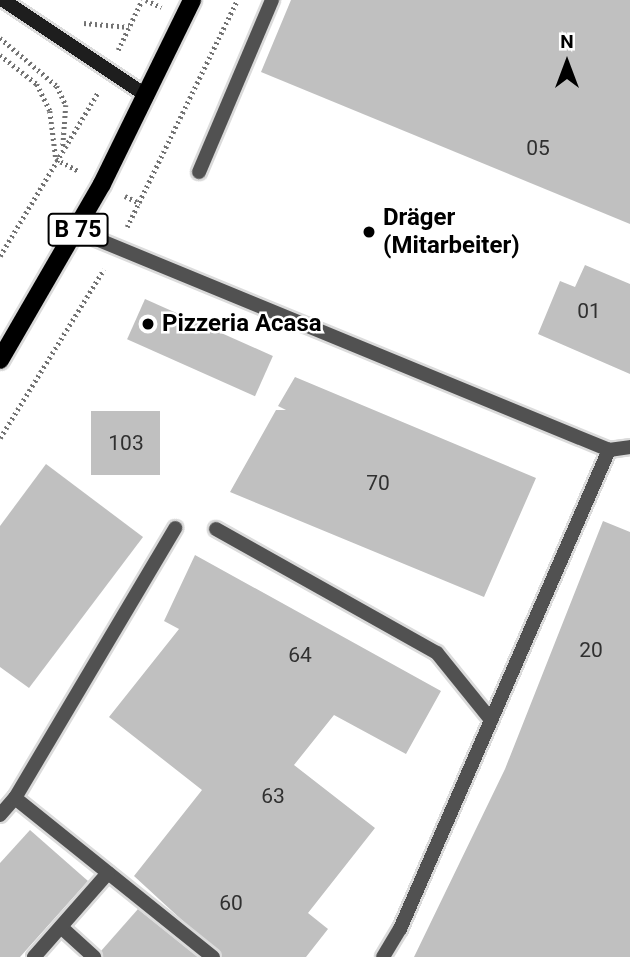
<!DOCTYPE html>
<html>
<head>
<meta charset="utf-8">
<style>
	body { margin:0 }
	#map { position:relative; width:630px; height:957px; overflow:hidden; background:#fff; font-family:Roboto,sans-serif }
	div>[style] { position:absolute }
	.building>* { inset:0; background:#c0c0c0; transform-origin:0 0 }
	.path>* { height:4.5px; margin-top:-2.25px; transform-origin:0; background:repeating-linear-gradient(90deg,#737373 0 2px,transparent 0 5.5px) }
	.roads { filter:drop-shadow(2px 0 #dbdbdb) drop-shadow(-2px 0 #dbdbdb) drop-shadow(0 2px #dbdbdb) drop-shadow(0 -2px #dbdbdb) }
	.service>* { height:14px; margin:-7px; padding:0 7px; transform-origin:7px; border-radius:7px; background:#515151 }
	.secondary>* { height:14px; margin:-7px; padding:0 7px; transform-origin:7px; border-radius:7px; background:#1e1e1e }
	.primary>* { height:18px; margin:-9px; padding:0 9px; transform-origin:9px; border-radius:9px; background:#000 }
	.dots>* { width:19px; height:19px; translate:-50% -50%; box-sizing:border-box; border:4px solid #fff; border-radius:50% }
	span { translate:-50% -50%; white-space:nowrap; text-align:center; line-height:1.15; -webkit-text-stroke:5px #fff; paint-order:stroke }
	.number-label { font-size:21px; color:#303030 }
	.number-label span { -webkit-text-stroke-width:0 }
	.shield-label span { padding:2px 5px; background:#fff; border:2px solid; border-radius:5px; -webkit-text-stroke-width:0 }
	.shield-label { font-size:23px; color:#000; font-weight:700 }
	.poi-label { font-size:24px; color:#000; font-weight:700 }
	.left { translate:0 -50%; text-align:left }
	.north { position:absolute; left:532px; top:28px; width:70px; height:70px; -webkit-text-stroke:5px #fff; paint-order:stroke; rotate:0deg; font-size:19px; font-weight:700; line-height:28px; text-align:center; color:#000 }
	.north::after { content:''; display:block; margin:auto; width:24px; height:32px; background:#000; clip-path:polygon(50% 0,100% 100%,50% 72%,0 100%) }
</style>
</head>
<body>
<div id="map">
	<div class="building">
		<i style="clip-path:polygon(291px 0,630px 0,630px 224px,261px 72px)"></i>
		<i style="clip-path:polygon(585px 265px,630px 284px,630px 374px,538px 334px,560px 281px,575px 287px)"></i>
		<i style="left:145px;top:299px;width:140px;height:44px;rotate:24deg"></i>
		<i style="clip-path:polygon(295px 377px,536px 478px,484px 597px,230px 492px,276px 410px,286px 410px,278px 406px)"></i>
		<i style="left:91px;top:411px;width:69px;height:64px"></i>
		<i style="clip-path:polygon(46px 464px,143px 537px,29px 688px,0 667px,0 526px)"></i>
		<i style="clip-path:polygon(603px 521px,630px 532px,630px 957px,414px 957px,505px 769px)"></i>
		<i style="clip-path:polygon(195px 555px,441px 691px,406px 754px,334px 715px,294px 765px,375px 828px,308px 913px,328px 929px,306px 957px,222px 957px,134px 876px,202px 790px,109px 717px,179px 629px,164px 621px)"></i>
		<i style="clip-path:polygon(30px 830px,88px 881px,20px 957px,0 957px,0 863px)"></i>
		<i style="clip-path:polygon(138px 909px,198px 957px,103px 957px,101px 951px)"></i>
	</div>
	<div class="path">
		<i style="left:146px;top:0;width:17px;rotate:25deg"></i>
		<i style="left:84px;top:23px;width:45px;rotate:5.1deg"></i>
		<i style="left:0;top:38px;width:75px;rotate:40.1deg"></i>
		<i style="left:57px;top:86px;width:21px;rotate:65deg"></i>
		<i style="left:66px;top:105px;width:42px;rotate:94.1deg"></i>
		<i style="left:118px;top:50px;width:55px;rotate:-64.4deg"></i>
		<i style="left:0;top:55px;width:47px;rotate:38.1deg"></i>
		<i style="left:37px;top:84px;width:30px;rotate:64deg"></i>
		<i style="left:50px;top:111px;width:48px;rotate:82.9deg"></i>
		<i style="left:56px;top:159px;width:27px;rotate:28deg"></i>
		<i style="left:125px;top:196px;width:17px;rotate:25deg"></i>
		<i style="left:127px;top:227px;width:252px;rotate:-64.1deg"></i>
		<i style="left:0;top:256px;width:191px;rotate:-59.1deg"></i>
		<i style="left:0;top:438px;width:198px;rotate:-58.4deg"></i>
	</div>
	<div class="roads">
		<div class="service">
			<i style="left:199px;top:172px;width:187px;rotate:-67deg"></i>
			<i style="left:77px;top:231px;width:575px;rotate:22.37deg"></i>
			<i style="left:609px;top:450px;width:21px;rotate:-8deg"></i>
			<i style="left:216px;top:529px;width:253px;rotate:29.3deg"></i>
			<i style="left:437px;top:653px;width:86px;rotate:51.1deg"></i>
			<i style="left:15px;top:798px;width:254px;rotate:38.8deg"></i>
			<i style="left:0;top:815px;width:23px;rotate:-49deg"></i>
			<i style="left:15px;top:798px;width:314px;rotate:-59.3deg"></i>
			<i style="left:61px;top:927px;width:45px;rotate:42.3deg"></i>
			<i style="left:34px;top:957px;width:112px;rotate:-48.6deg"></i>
			<i style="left:383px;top:957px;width:33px;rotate:-59deg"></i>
			<i style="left:400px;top:929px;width:523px;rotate:-66.43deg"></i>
		</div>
		<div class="secondary">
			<i style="left:3px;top:0;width:173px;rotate:33.7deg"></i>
		</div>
		<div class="primary">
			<i style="left:0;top:360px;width:203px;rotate:-59.9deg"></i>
			<i style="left:102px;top:184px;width:205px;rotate:-63.9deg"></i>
		</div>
	</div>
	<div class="dots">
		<i style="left:369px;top:232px;background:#000"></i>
		<i style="left:148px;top:324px;background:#000"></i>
	</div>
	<div class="number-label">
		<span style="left:538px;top:148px">05</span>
		<span style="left:589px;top:311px">01</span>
		<span style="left:126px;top:443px">103</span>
		<span style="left:378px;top:483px">70</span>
		<span style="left:591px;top:650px">20</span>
		<span style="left:300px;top:655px">64</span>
		<span style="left:273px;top:796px">63</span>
		<span style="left:231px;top:903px">60</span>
	</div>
	<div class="shield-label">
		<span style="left:78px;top:230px">B 75</span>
	</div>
	<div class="poi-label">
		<span class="left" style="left:383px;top:232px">Dräger<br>(Mitarbeiter)</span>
		<span class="left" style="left:162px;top:324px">Pizzeria Acasa</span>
	</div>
	<div class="north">N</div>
</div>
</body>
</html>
